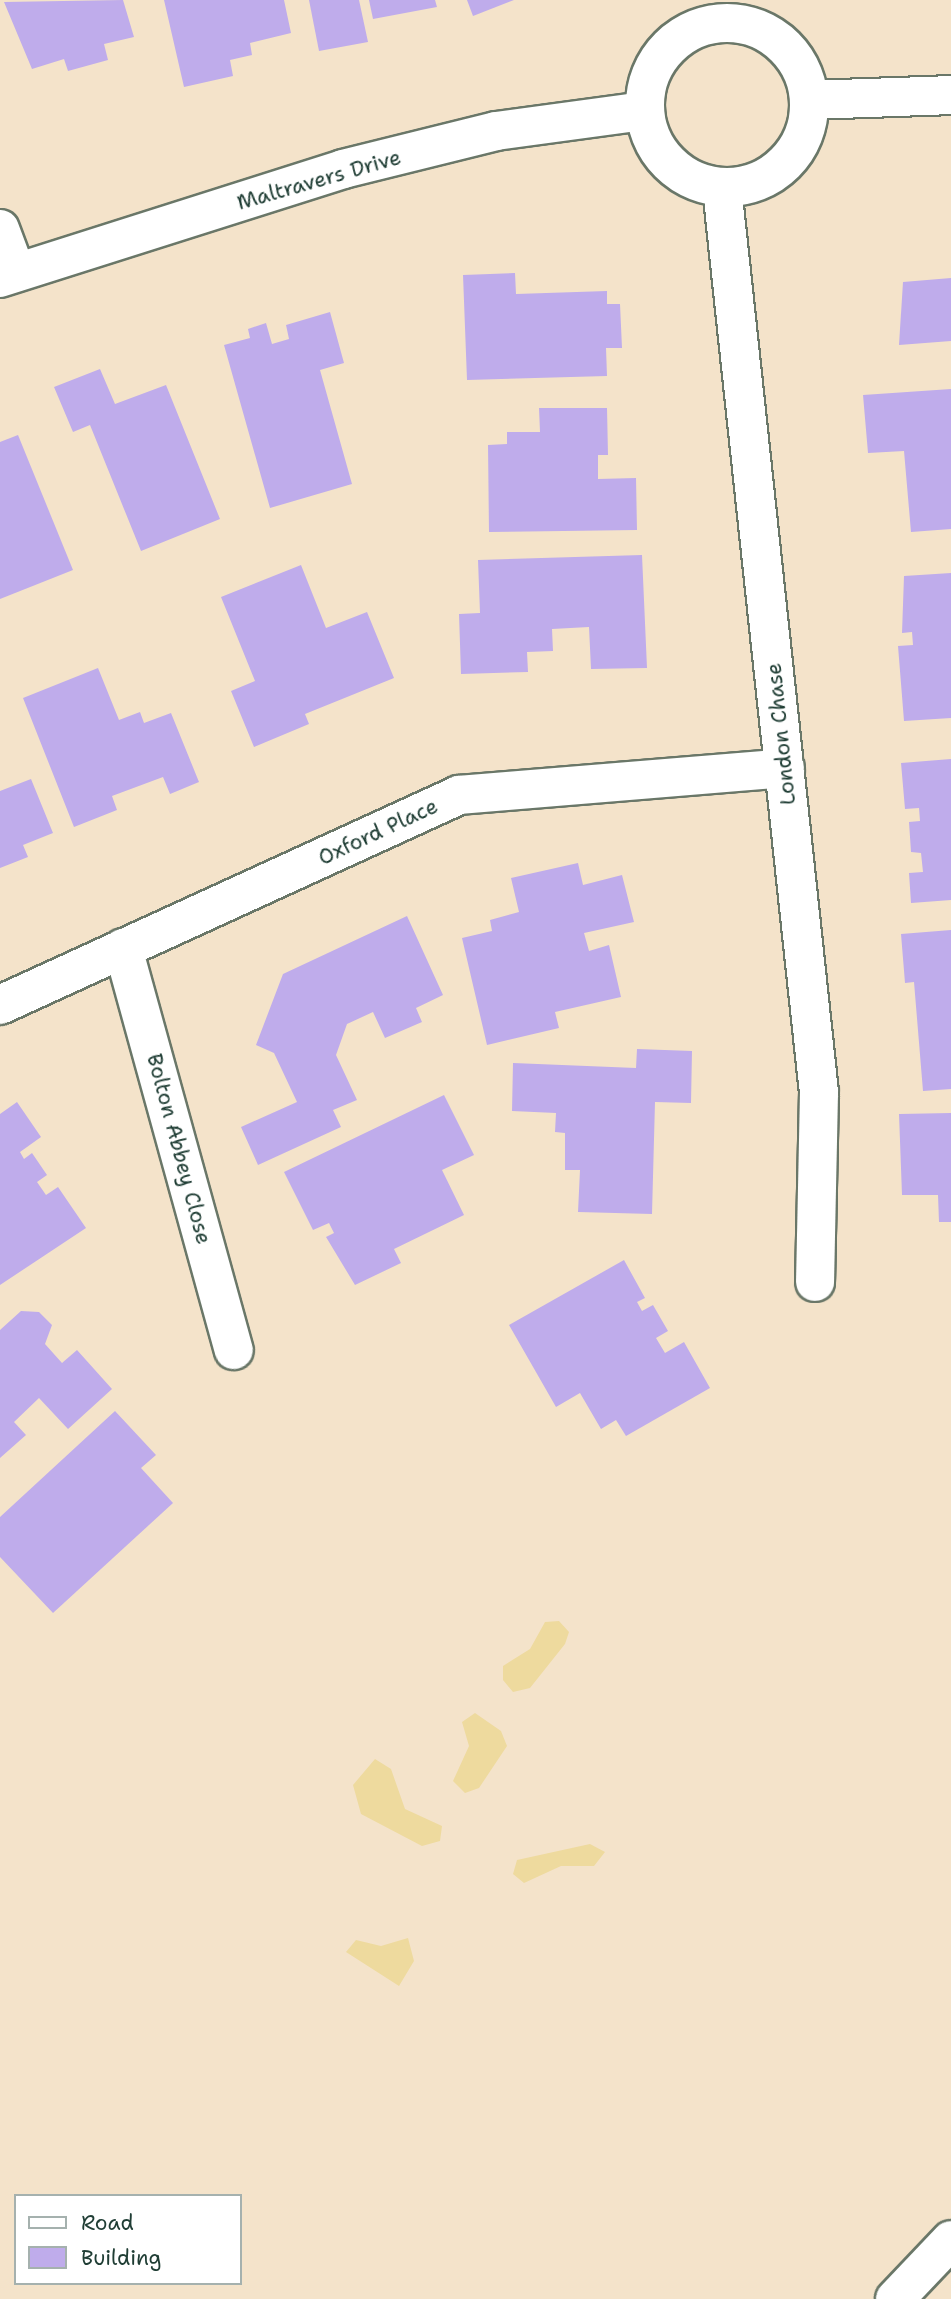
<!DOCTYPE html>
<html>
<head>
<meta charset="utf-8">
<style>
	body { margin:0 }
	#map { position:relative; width:951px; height:2299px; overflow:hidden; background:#f4e3ca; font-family:"Shantell Sans",sans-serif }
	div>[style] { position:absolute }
	.sand>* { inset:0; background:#eeda9e }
	.building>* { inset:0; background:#bfaceb }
	.roads { filter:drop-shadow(2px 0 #6a7768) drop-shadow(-2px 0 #6a7768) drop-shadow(0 2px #6a7768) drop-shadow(0 -2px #6a7768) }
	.minor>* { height:38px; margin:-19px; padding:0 19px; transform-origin:19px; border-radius:19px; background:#fff }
	.minor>.ring { margin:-19px; padding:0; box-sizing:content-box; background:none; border:38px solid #fff; border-radius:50% }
	.secondary>* { height:38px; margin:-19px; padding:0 19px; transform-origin:19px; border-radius:19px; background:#fff }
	span { translate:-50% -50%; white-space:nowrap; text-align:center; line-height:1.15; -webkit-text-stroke:5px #fff; paint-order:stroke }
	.street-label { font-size:21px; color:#1f3d34 }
	.legend { position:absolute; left:14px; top:2194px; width:228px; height:91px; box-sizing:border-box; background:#fff; border:2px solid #a5b1ae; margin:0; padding:9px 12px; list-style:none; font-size:21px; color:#1f3d34 }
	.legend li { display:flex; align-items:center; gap:14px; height:35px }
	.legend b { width:35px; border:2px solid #a5b1ae }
</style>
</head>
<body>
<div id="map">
	<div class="sand">
		<i style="clip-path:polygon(559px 1621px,569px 1632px,565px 1644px,530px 1688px,513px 1692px,503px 1680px,503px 1666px,530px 1649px,545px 1622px)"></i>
		<i style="clip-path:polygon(475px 1713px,501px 1731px,507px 1746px,479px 1788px,465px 1793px,453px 1781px,469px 1746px,462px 1722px)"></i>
		<i style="clip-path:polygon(375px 1759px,391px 1769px,405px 1809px,442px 1826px,440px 1841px,422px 1846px,361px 1814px,353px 1785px)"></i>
		<i style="clip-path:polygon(590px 1844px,605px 1852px,594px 1866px,561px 1866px,524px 1883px,513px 1874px,517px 1860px)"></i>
		<i style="clip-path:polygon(408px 1938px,414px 1961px,399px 1986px,346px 1952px,356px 1940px,381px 1946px)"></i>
	</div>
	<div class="building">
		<i style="clip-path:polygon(123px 0,134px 37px,104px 44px,108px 60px,68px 71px,64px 59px,32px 69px,4px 2px)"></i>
		<i style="clip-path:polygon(164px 0,284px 0,291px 33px,250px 43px,252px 55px,230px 60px,233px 76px,184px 87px)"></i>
		<i style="clip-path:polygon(309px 0,359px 0,368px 42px,319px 51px)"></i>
		<i style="clip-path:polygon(369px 0,435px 0,437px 7px,373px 19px)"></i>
		<i style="clip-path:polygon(467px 0,514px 0,473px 16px)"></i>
		<i style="clip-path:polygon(515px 273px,516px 294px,607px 291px,607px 304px,620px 304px,622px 348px,606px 348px,607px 376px,467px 380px,463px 275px)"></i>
		<i style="clip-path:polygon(951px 278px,951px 341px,899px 345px,903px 282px)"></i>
		<i style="clip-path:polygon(330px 312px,344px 363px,320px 370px,352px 484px,270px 508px,224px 345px,250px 338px,248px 329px,266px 323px,272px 344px,289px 339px,286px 325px)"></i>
		<i style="clip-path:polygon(100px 369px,115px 404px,166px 385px,220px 519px,141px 551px,90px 425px,73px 432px,54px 387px)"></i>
		<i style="clip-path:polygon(951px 389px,951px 529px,911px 532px,904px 451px,868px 453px,863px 395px)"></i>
		<i style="clip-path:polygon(539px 408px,607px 408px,608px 455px,598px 455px,598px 479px,636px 478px,637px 530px,489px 532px,488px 445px,507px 444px,507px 432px,540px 432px)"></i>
		<i style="clip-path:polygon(18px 435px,73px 570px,0 599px,0 442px)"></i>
		<i style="clip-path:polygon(642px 555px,647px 668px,591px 669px,589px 627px,552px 629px,553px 651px,527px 652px,528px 672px,461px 674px,459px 614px,480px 613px,478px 560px)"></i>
		<i style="clip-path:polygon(301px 565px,326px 628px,367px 612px,394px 678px,305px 714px,309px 724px,254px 747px,231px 691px,255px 681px,221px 597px)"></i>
		<i style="clip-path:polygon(951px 573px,951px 718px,904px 721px,898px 646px,913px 645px,912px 632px,902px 633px,904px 576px)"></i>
		<i style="clip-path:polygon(98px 668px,119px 720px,140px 712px,144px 723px,171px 713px,199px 782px,170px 794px,163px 777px,112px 796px,117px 810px,74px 827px,23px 698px)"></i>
		<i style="clip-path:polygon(951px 759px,951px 900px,911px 903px,909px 873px,923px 872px,921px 853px,911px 852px,909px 822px,920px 821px,919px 808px,905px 809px,901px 763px)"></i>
		<i style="clip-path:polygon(31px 779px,53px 833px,23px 845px,28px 857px,0 868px,0 791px)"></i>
		<i style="clip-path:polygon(578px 863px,583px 885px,622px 875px,634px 922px,584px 933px,589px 951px,609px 945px,621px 997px,555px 1012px,559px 1028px,487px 1045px,462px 938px,492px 931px,490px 920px,519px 912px,511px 878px)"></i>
		<i style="clip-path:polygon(407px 916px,443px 995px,416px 1008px,422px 1022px,385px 1038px,373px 1012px,347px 1024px,336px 1055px,357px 1100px,333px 1110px,341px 1127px,258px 1165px,241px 1127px,297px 1102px,274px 1053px,256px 1045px,283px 974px)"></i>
		<i style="clip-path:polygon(951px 930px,951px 1089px,923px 1091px,914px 982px,905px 983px,901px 934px)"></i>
		<i style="clip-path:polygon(637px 1049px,692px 1051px,691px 1103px,655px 1102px,652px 1214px,578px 1212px,580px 1170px,565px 1170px,565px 1133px,555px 1132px,556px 1113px,512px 1111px,513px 1063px,636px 1068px)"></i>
		<i style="clip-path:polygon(444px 1095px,474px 1155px,442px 1170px,464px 1215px,394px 1249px,401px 1263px,355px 1285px,326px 1237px,334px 1233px,329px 1223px,313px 1230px,284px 1172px)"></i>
		<i style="clip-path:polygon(17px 1102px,41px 1137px,20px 1152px,24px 1159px,32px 1153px,47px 1175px,37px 1182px,46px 1195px,58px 1187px,86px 1228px,0 1285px,0 1114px)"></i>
		<i style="clip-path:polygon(951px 1113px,951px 1222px,939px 1222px,938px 1195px,902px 1195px,899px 1114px)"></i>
		<i style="clip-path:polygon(624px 1260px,645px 1298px,637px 1302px,642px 1311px,653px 1305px,668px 1331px,656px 1338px,665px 1353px,684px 1342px,710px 1388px,626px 1436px,616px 1420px,601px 1429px,580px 1393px,556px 1407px,509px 1325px)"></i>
		<i style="clip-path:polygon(21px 1311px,39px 1312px,52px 1325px,45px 1344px,62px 1363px,77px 1350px,112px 1389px,68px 1429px,39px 1398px,14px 1422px,26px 1435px,0 1458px,0 1330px)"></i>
		<i style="clip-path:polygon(115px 1411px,156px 1455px,141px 1468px,173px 1503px,53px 1613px,0 1557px,0 1517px)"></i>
	</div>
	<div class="roads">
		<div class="minor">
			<i class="ring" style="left:645px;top:23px;width:126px;height:126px"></i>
			<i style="left:810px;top:100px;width:141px;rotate:-2deg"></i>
			<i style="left:722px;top:188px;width:910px;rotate:83.88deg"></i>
			<i style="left:819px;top:1093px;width:189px;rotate:91.2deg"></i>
			<i style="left:0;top:229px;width:46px;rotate:69.6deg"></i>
			<i style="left:0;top:278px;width:360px;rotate:-17.6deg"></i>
			<i style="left:343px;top:169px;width:158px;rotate:-13.9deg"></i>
			<i style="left:496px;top:131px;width:149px;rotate:-7.7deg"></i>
			<i style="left:123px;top:948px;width:417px;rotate:74.6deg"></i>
			<i style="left:0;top:1005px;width:505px;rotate:-24.58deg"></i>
			<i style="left:459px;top:795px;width:327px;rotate:-4.7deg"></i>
		</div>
		<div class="secondary">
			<i style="left:895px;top:2299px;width:81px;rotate:-46.5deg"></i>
		</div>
	</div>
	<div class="street-label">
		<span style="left:319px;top:180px;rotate:-16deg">Maltravers Drive</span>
		<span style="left:781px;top:734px;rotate:-96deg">London Chase</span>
		<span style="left:378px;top:832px;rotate:-25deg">Oxford Place</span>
		<span style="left:179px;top:1149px;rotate:75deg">Bolton Abbey Close</span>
	</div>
	<ul class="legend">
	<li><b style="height:9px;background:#fff"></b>Road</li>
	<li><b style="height:19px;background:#bfaceb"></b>Building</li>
	</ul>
</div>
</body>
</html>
